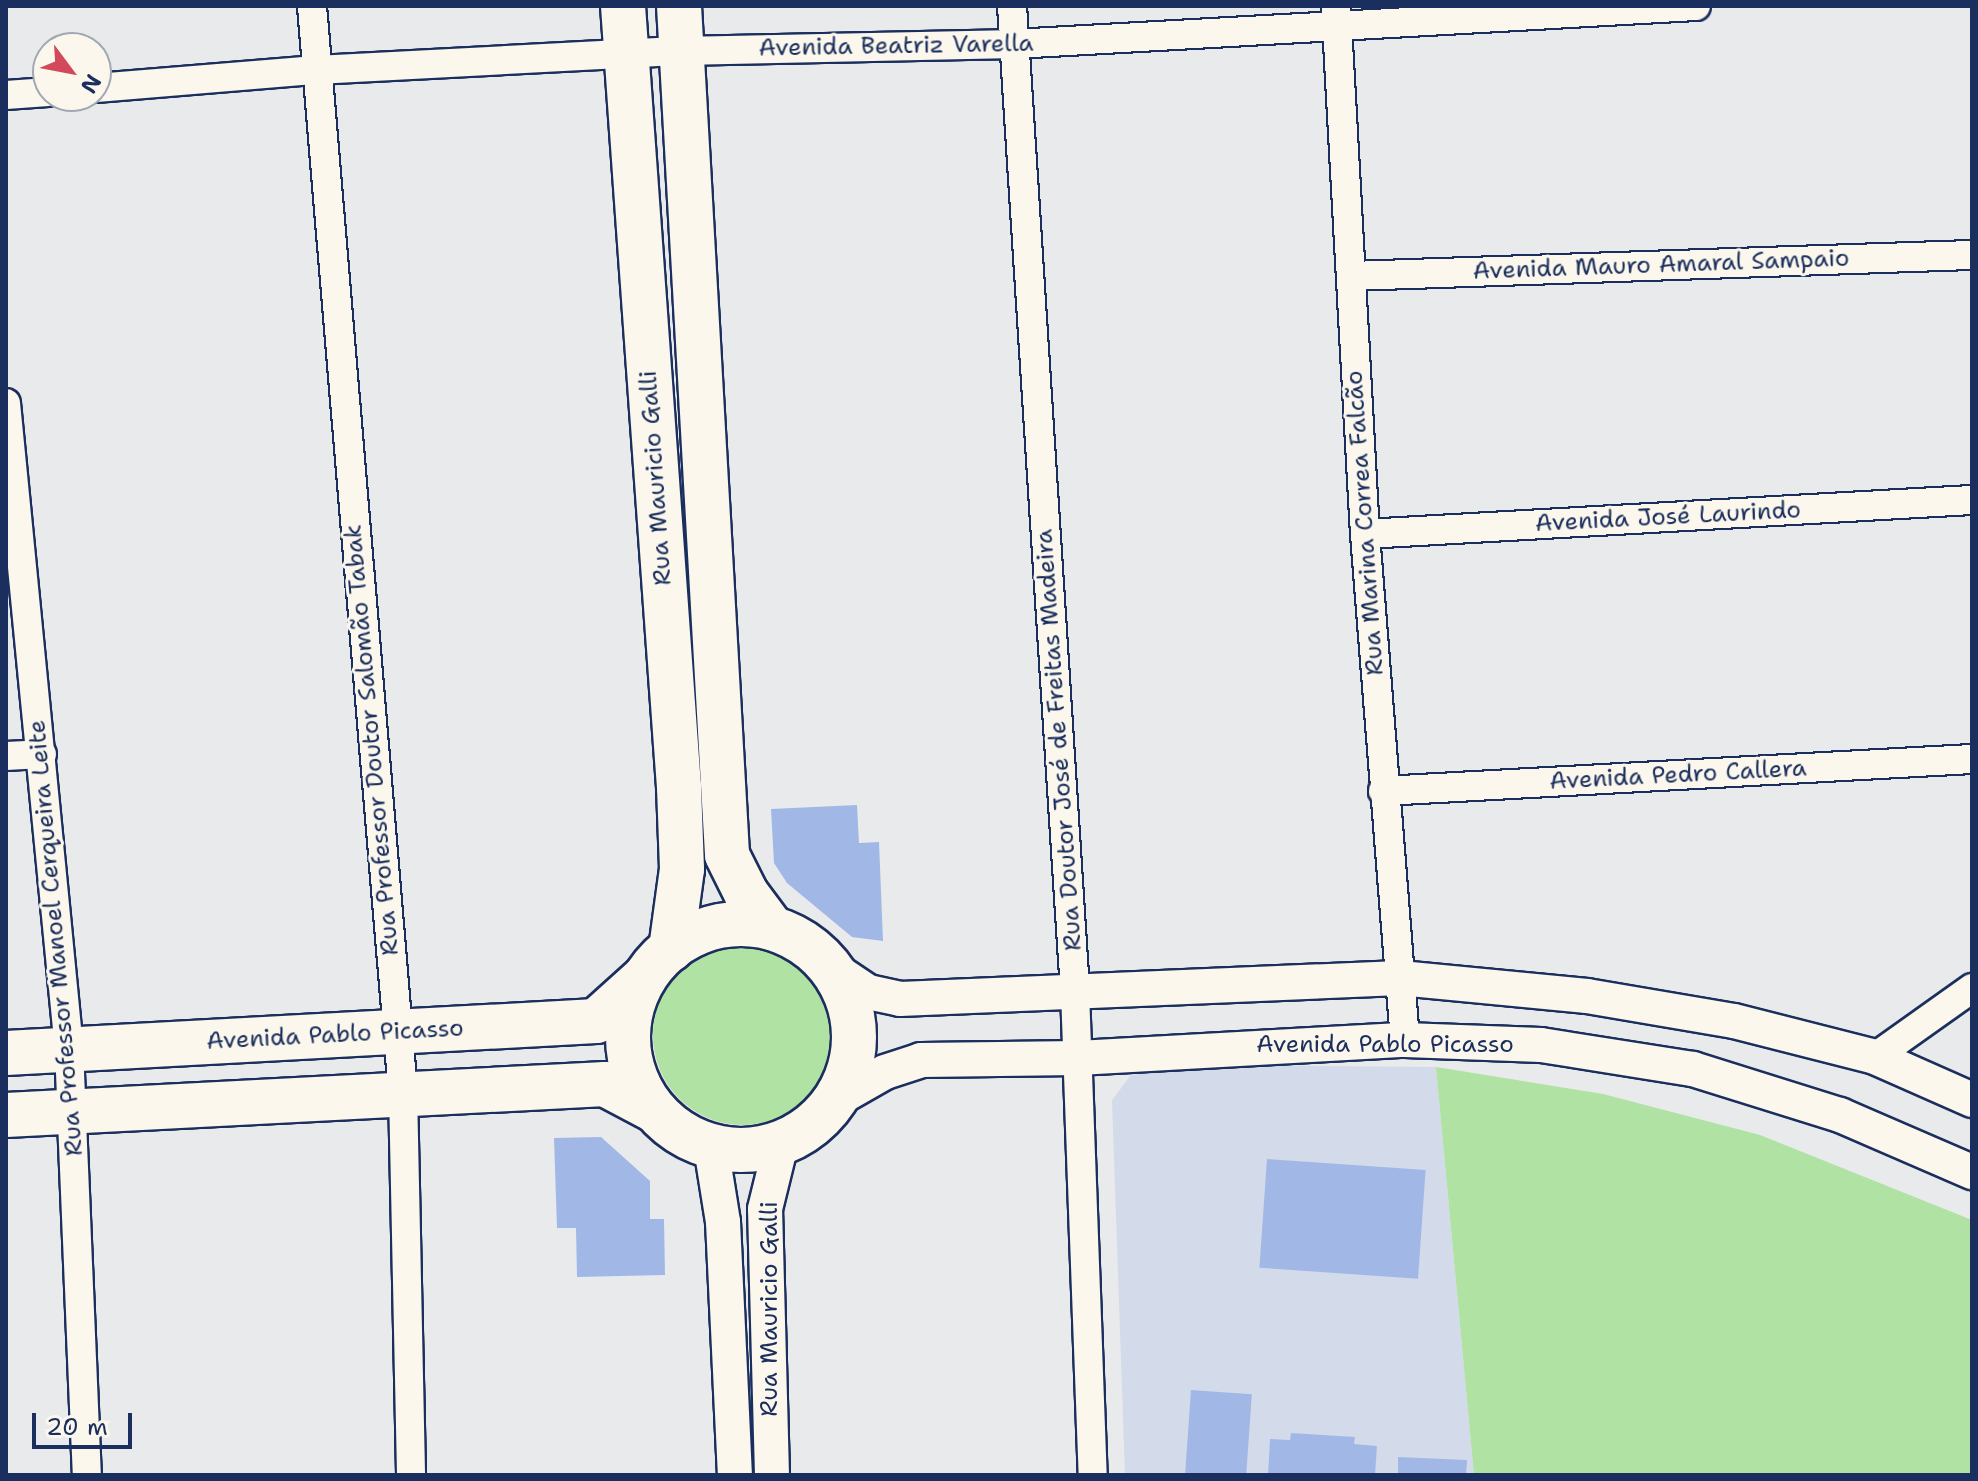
<!DOCTYPE html>
<html>
<head>
<meta charset="utf-8">
<style>
	body { margin:0 }
	#map { position:relative; width:1978px; height:1481px; overflow:hidden; background:#e9eaeb; font-family:"Shantell Sans",sans-serif }
	div>[style] { position:absolute }
	.built>* { inset:0; background:#d3dbea }
	.green>* { inset:0; background:#afe2a3 }
	.round { border-radius:50% }
	.building>* { inset:0; background:#a1b8e6; transform-origin:0 0 }
	.roads { filter:drop-shadow(2px 0 #1b2f5e) drop-shadow(-2px 0 #1b2f5e) drop-shadow(0 2px #1b2f5e) drop-shadow(0 -2px #1b2f5e) }
	.minor>* { height:28px; margin:-14px; padding:0 14px; transform-origin:14px; border-radius:14px; background:#fbf7ec }
	.tertiary>* { height:34px; margin:-17px; padding:0 17px; transform-origin:17px; border-radius:17px; background:#fbf7ec }
	.primary>* { height:44px; margin:-22px; padding:0 22px; transform-origin:22px; border-radius:22px; background:#fbf7ec }
	.primary>.ring { margin:-22px; padding:0; box-sizing:content-box; background:none; border:44px solid #fbf7ec; border-radius:50% }
	span { translate:-50% -50%; white-space:nowrap; text-align:center; line-height:1.15; -webkit-text-stroke:6px #fbf7ec; paint-order:stroke }
	.street-label { font-size:24px; color:#1b2f5e }
	.frame { position:absolute; inset:0; border:8px solid #1b2f5e; pointer-events:none }
	.north { position:absolute; left:32px; top:32px; width:80px; height:80px; box-sizing:border-box; background:#fbf7ec; border:2px solid #a1a7b3; border-radius:50%; rotate:122deg; font-size:22px; font-weight:700; line-height:32px; text-align:center; color:#1b2f5e }
	.north::after { content:''; display:block; margin:auto; width:28px; height:36px; background:#d1495b; clip-path:polygon(50% 0,100% 100%,50% 72%,0 100%) }
	.scale { position:absolute; left:32px; top:1413px; width:100px; height:36px; box-sizing:border-box; border:4px solid #1b2f5e; border-top:0; padding-left:10px; font-size:24px; line-height:28px; white-space:nowrap; color:#1b2f5e; -webkit-text-stroke:6px #fbf7ec; paint-order:stroke }
</style>
</head>
<body>
<div id="map">
	<div class="built">
		<i style="clip-path:polygon(1224px 1065px,1436px 1067px,1474px 1475px,1125px 1475px,1112px 1100px,1131px 1075px)"></i>
	</div>
	<div class="green">
		<i class="round" style="left:653px;top:945px;width:180px;height:180px"></i>
		<i style="clip-path:polygon(1436px 1067px,1603px 1094px,1760px 1135px,1972px 1220px,1972px 1475px,1474px 1475px)"></i>
	</div>
	<div class="building">
		<i style="clip-path:polygon(857px 805px,859px 843px,879px 842px,883px 941px,852px 937px,787px 883px,774px 863px,771px 809px)"></i>
		<i style="clip-path:polygon(601px 1137px,650px 1181px,650px 1219px,664px 1219px,665px 1275px,577px 1277px,576px 1228px,557px 1228px,554px 1138px)"></i>
		<i style="left:1267px;top:1159px;width:159px;height:109px;rotate:4deg"></i>
		<i style="left:1191px;top:1390px;width:61px;height:85px;rotate:4deg"></i>
		<i style="clip-path:polygon(1291px 1433px,1355px 1437px,1354px 1444px,1377px 1446px,1375px 1475px,1268px 1475px,1270px 1439px,1290px 1440px)"></i>
		<i style="clip-path:polygon(1398px 1457px,1467px 1460px,1466px 1475px,1398px 1475px)"></i>
	</div>
	<div class="roads">
		<div class="minor">
			<i style="left:312px;top:6px;width:1089px;rotate:85.21deg"></i>
			<i style="left:403px;top:1091px;width:384px;rotate:88.8deg"></i>
			<i style="left:1012px;top:6px;width:988px;rotate:86.34deg"></i>
			<i style="left:1075px;top:992px;width:483px;rotate:87.9deg"></i>
			<i style="left:1336px;top:6px;width:529px;rotate:86.86deg"></i>
			<i style="left:1365px;top:534px;width:508px;rotate:85.48deg"></i>
			<i style="left:96px;top:88px;width:221px;rotate:-4.7deg"></i>
			<i style="left:316px;top:70px;width:366px;rotate:-3deg"></i>
			<i style="left:682px;top:51px;width:332px;rotate:-1.2deg"></i>
			<i style="left:1014px;top:44px;width:683px;rotate:-3.19deg"></i>
			<i style="left:6px;top:95px;width:42px;rotate:-4.1deg"></i>
			<i style="left:1351px;top:276px;width:621px;rotate:-1.94deg"></i>
			<i style="left:6px;top:403px;width:649px;rotate:84.43deg"></i>
			<i style="left:69px;top:1049px;width:426px;rotate:87.6deg"></i>
			<i style="left:1365px;top:534px;width:608px;rotate:-3.21deg"></i>
			<i style="left:6px;top:756px;width:36px;rotate:-3deg"></i>
			<i style="left:1383px;top:791px;width:590px;rotate:-3.11deg"></i>
			<i style="left:1875px;top:1057px;width:119px;rotate:-35.4deg"></i>
		</div>
		<div class="tertiary">
			<i style="left:831px;top:967px;width:45px;rotate:34deg"></i>
			<i style="left:868px;top:992px;width:33px;rotate:12deg"></i>
			<i style="left:900px;top:999px;width:500px;rotate:-2.41deg"></i>
			<i style="left:1400px;top:978px;width:188px;rotate:5.5deg"></i>
			<i style="left:1587px;top:996px;width:149px;rotate:9.7deg"></i>
			<i style="left:1734px;top:1021px;width:146px;rotate:14.3deg"></i>
			<i style="left:1875px;top:1057px;width:106px;rotate:23.9deg"></i>
			<i style="left:836px;top:1100px;width:56px;rotate:-29.7deg"></i>
			<i style="left:885px;top:1072px;width:38px;rotate:-18deg"></i>
			<i style="left:921px;top:1060px;width:157px;rotate:-0.7deg"></i>
			<i style="left:1078px;top:1058px;width:327px;rotate:-3.2deg"></i>
			<i style="left:1405px;top:1040px;width:136px;rotate:2.1deg"></i>
			<i style="left:1541px;top:1045px;width:154px;rotate:9deg"></i>
			<i style="left:1693px;top:1069px;width:154px;rotate:17.4deg"></i>
			<i style="left:1840px;top:1115px;width:144px;rotate:23.4deg"></i>
			<i style="left:711px;top:1147px;width:76px;rotate:80.9deg"></i>
			<i style="left:723px;top:1222px;width:253px;rotate:87.3deg"></i>
			<i style="left:772px;top:1475px;width:266px;rotate:-91.5deg"></i>
			<i style="left:765px;top:1209px;width:67px;rotate:-76.2deg"></i>
		</div>
		<div class="primary">
			<i style="left:623px;top:6px;width:783px;rotate:85.9deg"></i>
			<i style="left:679px;top:787px;width:82px;rotate:87.9deg"></i>
			<i style="left:682px;top:869px;width:81px;rotate:97.8deg"></i>
			<i style="left:679px;top:6px;width:850px;rotate:86.76deg"></i>
			<i style="left:727px;top:855px;width:42px;rotate:63.4deg"></i>
			<i style="left:746px;top:893px;width:44px;rotate:53.4deg"></i>
			<i class="ring" style="left:628px;top:924px;width:182px;height:182px"></i>
			<i style="left:6px;top:1053px;width:591px;rotate:-3.1deg"></i>
			<i style="left:596px;top:1021px;width:66px;rotate:-41.9deg"></i>
			<i style="left:6px;top:1115px;width:600px;rotate:-2.96deg"></i>
			<i style="left:605px;top:1084px;width:53px;rotate:28deg"></i>
		</div>
	</div>
	<div class="street-label">
		<span style="left:896px;top:46px;rotate:-1deg">Avenida Beatriz Varella</span>
		<span style="left:1661px;top:265px;rotate:-2deg">Avenida Mauro Amaral Sampaio</span>
		<span style="left:656px;top:478px;rotate:-94deg">Rua Mauricio Galli</span>
		<span style="left:1668px;top:517px;rotate:-3deg">Avenida José Laurindo</span>
		<span style="left:1365px;top:523px;rotate:-94deg">Rua Marina Correa Falcão</span>
		<span style="left:372px;top:740px;rotate:-95deg">Rua Professor Doutor Salomão Tabak</span>
		<span style="left:1059px;top:740px;rotate:-94deg">Rua Doutor José de Freitas Madeira</span>
		<span style="left:1678px;top:775px;rotate:-3deg">Avenida Pedro Callera</span>
		<span style="left:56px;top:938px;rotate:-95deg">Rua Professor Manoel Cerqueira Leite</span>
		<span style="left:335px;top:1035px;rotate:-3deg">Avenida Pablo Picasso</span>
		<span style="left:1385px;top:1045px">Avenida Pablo Picasso</span>
		<span style="left:770px;top:1309px;rotate:-90deg">Rua Mauricio Galli</span>
	</div>
	<div class="frame"></div>
	<div class="north">N</div>
	<div class="scale">20 m</div>
</div>
</body>
</html>
